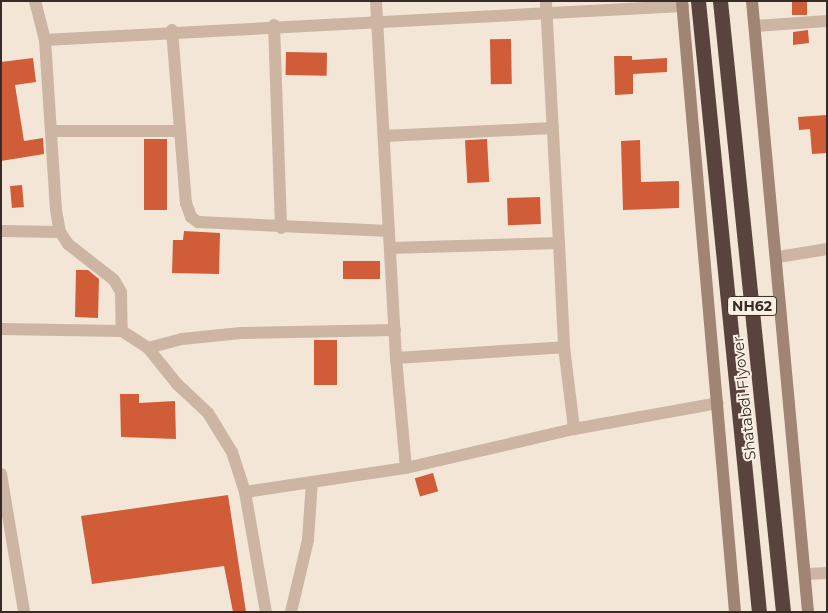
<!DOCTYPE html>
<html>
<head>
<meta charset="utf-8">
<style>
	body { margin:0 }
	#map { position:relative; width:828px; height:613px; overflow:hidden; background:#f3e6d7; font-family:Montserrat,sans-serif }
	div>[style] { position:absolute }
	.building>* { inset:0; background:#d05d38; transform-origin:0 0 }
	.street>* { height:12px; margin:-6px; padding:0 6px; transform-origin:6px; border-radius:6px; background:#ccb5a2 }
	.secondary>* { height:12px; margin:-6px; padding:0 6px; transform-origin:6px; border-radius:6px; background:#a08474 }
	.highway>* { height:15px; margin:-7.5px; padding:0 7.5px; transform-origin:7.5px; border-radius:7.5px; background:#58443c }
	span { translate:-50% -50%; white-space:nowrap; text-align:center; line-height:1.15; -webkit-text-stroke:4px #fbf0e4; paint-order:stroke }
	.shield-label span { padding:1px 4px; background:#fbf0e4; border:1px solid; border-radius:4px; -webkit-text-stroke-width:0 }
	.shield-label { font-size:14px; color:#362b25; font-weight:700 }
	.street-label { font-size:15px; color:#362b25 }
	.frame { position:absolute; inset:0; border:2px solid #362b25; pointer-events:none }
</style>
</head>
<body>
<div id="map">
	<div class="building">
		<i style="left:792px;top:1px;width:15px;height:14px"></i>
		<i style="clip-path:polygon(808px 30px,809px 43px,793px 45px,793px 32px)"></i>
		<i style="left:511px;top:39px;width:45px;height:21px;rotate:89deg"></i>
		<i style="left:286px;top:52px;width:41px;height:23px;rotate:1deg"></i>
		<i style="clip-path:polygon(614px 56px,632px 56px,632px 60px,667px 58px,667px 72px,633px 74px,633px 94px,615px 95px)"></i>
		<i style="clip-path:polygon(33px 58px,36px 82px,15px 85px,24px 141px,43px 138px,44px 154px,1px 161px,1px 62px)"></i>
		<i style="clip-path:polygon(827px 115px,827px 153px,812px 154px,810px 129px,799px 130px,798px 117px)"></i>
		<i style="left:144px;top:139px;width:23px;height:71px"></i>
		<i style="left:487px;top:139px;width:43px;height:22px;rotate:87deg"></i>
		<i style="clip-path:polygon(640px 140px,641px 182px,679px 181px,679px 208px,623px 210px,621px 141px)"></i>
		<i style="left:22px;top:185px;width:22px;height:12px;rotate:85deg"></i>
		<i style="left:540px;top:197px;width:27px;height:33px;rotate:88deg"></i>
		<i style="clip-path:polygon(184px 231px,220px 233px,219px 274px,172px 273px,173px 240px,183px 240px)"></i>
		<i style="left:380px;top:261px;width:18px;height:37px;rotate:90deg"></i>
		<i style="clip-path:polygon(76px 270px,88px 270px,99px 279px,98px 318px,75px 317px)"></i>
		<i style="left:314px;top:340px;width:23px;height:45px"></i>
		<i style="clip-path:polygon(120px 394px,139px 394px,139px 403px,175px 401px,176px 439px,121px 437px)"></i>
		<i style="left:433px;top:473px;width:19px;height:19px;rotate:74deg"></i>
		<i style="clip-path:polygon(228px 495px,246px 612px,233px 612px,224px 566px,92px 584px,81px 516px)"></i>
	</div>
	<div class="street">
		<i style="left:35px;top:1px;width:40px;rotate:75.6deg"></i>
		<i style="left:45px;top:40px;width:170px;rotate:86.3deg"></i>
		<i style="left:56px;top:210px;width:22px;rotate:80deg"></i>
		<i style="left:60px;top:232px;width:14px;rotate:56deg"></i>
		<i style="left:68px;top:244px;width:58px;rotate:38deg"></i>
		<i style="left:114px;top:280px;width:14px;rotate:60deg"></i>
		<i style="left:121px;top:292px;width:39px;rotate:89deg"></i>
		<i style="left:376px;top:1px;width:358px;rotate:86.8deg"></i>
		<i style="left:396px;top:358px;width:110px;rotate:84.8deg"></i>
		<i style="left:274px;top:25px;width:203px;rotate:88deg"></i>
		<i style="left:755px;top:26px;width:72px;rotate:-4deg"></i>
		<i style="left:172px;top:30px;width:174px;rotate:85.4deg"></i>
		<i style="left:186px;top:203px;width:15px;rotate:70deg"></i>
		<i style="left:191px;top:217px;width:9px;rotate:36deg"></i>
		<i style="left:198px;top:222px;width:191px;rotate:2.7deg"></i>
		<i style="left:45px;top:40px;width:639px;rotate:-3.05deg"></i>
		<i style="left:53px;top:131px;width:127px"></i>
		<i style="left:384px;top:136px;width:169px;rotate:-2.7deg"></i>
		<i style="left:1px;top:231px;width:59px;rotate:1deg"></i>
		<i style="left:559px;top:243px;width:104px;rotate:87.2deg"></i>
		<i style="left:564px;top:347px;width:83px;rotate:83deg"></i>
		<i style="left:390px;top:248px;width:169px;rotate:-1.7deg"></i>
		<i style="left:559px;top:243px;width:242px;rotate:-93.1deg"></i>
		<i style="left:778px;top:257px;width:50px;rotate:-9.3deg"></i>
		<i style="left:1px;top:329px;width:121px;rotate:0.9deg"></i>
		<i style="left:122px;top:331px;width:31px;rotate:33deg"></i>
		<i style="left:148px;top:348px;width:46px;rotate:51.1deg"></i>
		<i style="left:177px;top:384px;width:42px;rotate:43.1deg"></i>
		<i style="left:208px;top:413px;width:46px;rotate:58.4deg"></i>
		<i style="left:232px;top:452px;width:42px;rotate:72deg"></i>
		<i style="left:245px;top:492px;width:122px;rotate:80.1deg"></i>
		<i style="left:148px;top:348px;width:35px;rotate:-15deg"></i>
		<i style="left:182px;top:339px;width:59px;rotate:-5.8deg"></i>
		<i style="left:241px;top:333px;width:154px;rotate:-1.1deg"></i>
		<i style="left:396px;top:358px;width:168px;rotate:-3.7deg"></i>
		<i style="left:1px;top:474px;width:140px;rotate:80.5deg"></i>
		<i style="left:245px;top:492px;width:163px;rotate:-8.5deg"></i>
		<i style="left:406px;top:468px;width:172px;rotate:-13.1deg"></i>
		<i style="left:574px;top:429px;width:146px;rotate:-10.2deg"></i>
		<i style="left:806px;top:574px;width:21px;rotate:-3deg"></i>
		<i style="left:291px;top:612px;width:74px;rotate:-76.7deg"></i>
		<i style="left:308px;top:540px;width:58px;rotate:-86.1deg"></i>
	</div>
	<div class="secondary">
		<i style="left:682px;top:1px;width:613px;rotate:85.04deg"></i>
		<i style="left:752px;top:1px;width:614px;rotate:84.76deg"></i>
	</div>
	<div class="highway">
		<i style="left:698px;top:1px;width:614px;rotate:84.3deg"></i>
		<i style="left:720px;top:1px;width:614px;rotate:84.11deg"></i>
	</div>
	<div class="shield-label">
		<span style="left:752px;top:306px">NH62</span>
	</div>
	<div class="street-label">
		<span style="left:744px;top:398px;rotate:-96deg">Shatabdi Flyover</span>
	</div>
	<div class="frame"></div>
</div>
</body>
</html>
